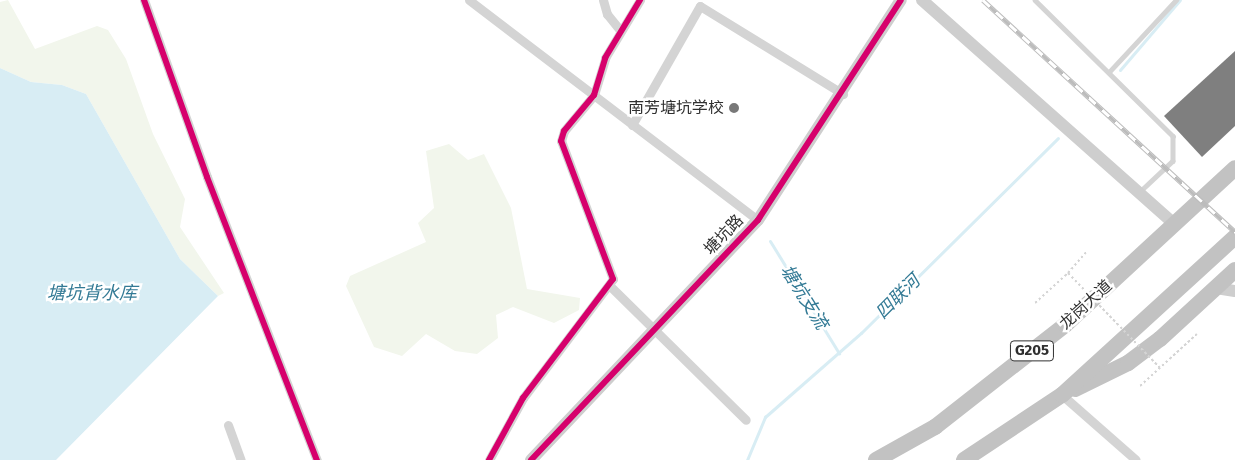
<!DOCTYPE html>
<html>
<head>
<meta charset="utf-8">
<style>
	body { margin:0 }
	#map { position:relative; width:1235px; height:460px; overflow:hidden; background:#fff; font-family:"Fira Sans","Noto Sans SC",sans-serif }
	div>[style] { position:absolute }
	.green>* { inset:0; background:#f2f6ec }
	.water>* { inset:0; background:#d8edf4 }
	.stream>* { height:3px; margin:-1.5px; padding:0 1.5px; transform-origin:1.5px; border-radius:1.5px; background:#d8edf4 }
	.building>* { inset:0; background:#7f7f7f }
	.path>* { height:2px; margin-top:-1px; transform-origin:0; background:repeating-linear-gradient(90deg,#d4d4d4 0 2.5px,transparent 0 5px) }
	.lane>* { height:4.5px; margin:-2.25px; padding:0 2.25px; transform-origin:2.25px; border-radius:2.25px; background:#d4d4d4 }
	.street>* { height:9px; margin:-4.5px; padding:0 4.5px; transform-origin:4.5px; border-radius:4.5px; background:#d4d4d4 }
	.secondary>* { height:12px; margin:-6px; padding:0 6px; transform-origin:6px; border-radius:6px; background:#cecece }
	.highway>* { height:16px; margin:-8px; padding:0 8px; transform-origin:8px; border-radius:8px; background:#c2c2c2 }
	.rail>* { height:5px; margin-top:-2.5px; transform-origin:0; background:repeating-linear-gradient(90deg,#fff 0 9px,#bcbcbc 0 18px); box-sizing:border-box; border-block:1px solid #bcbcbc }
	.path-bridge>* { height:2px; margin-top:-1px; transform-origin:0; background:repeating-linear-gradient(90deg,#d4d4d4 0 2.5px,transparent 0 5px) }
	.cycleway>* { height:6px; margin:-3px; padding:0 3px; transform-origin:3px; border-radius:3px; background:#d6006c }
	.dots>* { width:14px; height:14px; translate:-50% -50%; box-sizing:border-box; border:2px solid #fff; border-radius:50% }
	span { translate:-50% -50%; white-space:nowrap; text-align:center; line-height:1.15; -webkit-text-stroke:5px #fff; paint-order:stroke }
	.shield-label span { padding:1px 4px; background:#fff; border:1px solid; border-radius:4px; -webkit-text-stroke-width:0 }
	.shield-label { font-size:15px; color:#303030; font-weight:700 }
	.poi-label { font-size:16px; color:#303030 }
	.right { translate:-100% -50%; text-align:right }
	.street-label { font-size:16px; color:#303030 }
	.water-label { font-size:18px; color:#337a95; font-style:italic }
</style>
</head>
<body>
<div id="map">
	<div class="green">
		<i style="clip-path:polygon(8px 0,35px 49px,97px 26px,108px 30px,126px 59px,153px 134px,185px 199px,180px 227px,224px 293px,218px 296px,180px 259px,86px 94px,62px 85px,31px 82px,0 68px,0 2px)"></i>
		<i style="clip-path:polygon(449px 144px,468px 160px,484px 154px,511px 208px,527px 289px,580px 298px,579px 310px,554px 323px,513px 307px,496px 315px,498px 338px,477px 354px,455px 351px,426px 334px,402px 356px,374px 347px,346px 286px,350px 276px,426px 242px,418px 223px,434px 208px,426px 151px)"></i>
	</div>
	<div class="water">
		<i style="clip-path:polygon(0 68px,31px 82px,62px 85px,86px 94px,180px 259px,218px 296px,56px 460px,0 460px)"></i>
	</div>
	<div class="stream">
		<i style="left:1120px;top:70px;width:92px;rotate:-49.4deg"></i>
		<i style="left:770px;top:241px;width:132px;rotate:58.4deg"></i>
		<i style="left:747px;top:460px;width:47px;rotate:-67.3deg"></i>
		<i style="left:765px;top:417px;width:128px;rotate:-41.2deg"></i>
		<i style="left:861px;top:333px;width:277px;rotate:-44.7deg"></i>
	</div>
	<div class="building">
		<i style="clip-path:polygon(1235px 51px,1235px 126px,1202px 157px,1164px 116px)"></i>
	</div>
	<div class="path">
		<i style="left:1068px;top:273px;width:29px;rotate:-49deg"></i>
		<i style="left:1140px;top:386px;width:77px;rotate:-42.4deg"></i>
	</div>
	<div class="lane">
		<i style="left:1035px;top:0;width:194px;rotate:44.6deg"></i>
		<i style="left:1173px;top:136px;width:25px;rotate:90deg"></i>
		<i style="left:1173px;top:161px;width:45px;rotate:136.8deg"></i>
		<i style="left:1110px;top:71px;width:97px;rotate:-47.1deg"></i>
	</div>
	<div class="street">
		<i style="left:144px;top:0;width:188px;rotate:70.4deg"></i>
		<i style="left:207px;top:177px;width:304px;rotate:68.8deg"></i>
		<i style="left:469px;top:0;width:363px;rotate:37.3deg"></i>
		<i style="left:603px;top:0;width:15px;rotate:74deg"></i>
		<i style="left:607px;top:14px;width:21px;rotate:51deg"></i>
		<i style="left:632px;top:125px;width:137px;rotate:-60.3deg"></i>
		<i style="left:700px;top:6px;width:168px;rotate:31.6deg"></i>
		<i style="left:609px;top:285px;width:192px;rotate:44.6deg"></i>
		<i style="left:1062px;top:395px;width:98px;rotate:41.3deg"></i>
		<i style="left:228px;top:425px;width:37px;rotate:70deg"></i>
		<i style="left:489px;top:460px;width:71px;rotate:-61.3deg"></i>
		<i style="left:523px;top:398px;width:149px;rotate:-52.9deg"></i>
		<i style="left:613px;top:279px;width:147px;rotate:-110.6deg"></i>
		<i style="left:561px;top:141px;width:10px;rotate:-73deg"></i>
		<i style="left:564px;top:131px;width:47px;rotate:-50.2deg"></i>
		<i style="left:594px;top:95px;width:39px;rotate:-73deg"></i>
		<i style="left:605px;top:58px;width:68px;rotate:-58.9deg"></i>
	</div>
	<div class="secondary">
		<i style="left:922px;top:0;width:337px;rotate:41.6deg"></i>
		<i style="left:1216px;top:288px;width:19px;rotate:9deg"></i>
		<i style="left:531px;top:460px;width:330px;rotate:-46.6deg"></i>
		<i style="left:758px;top:220px;width:262px;rotate:-57deg"></i>
	</div>
	<div class="highway">
		<i style="left:1075px;top:389px;width:59px;rotate:-26.1deg"></i>
		<i style="left:1128px;top:363px;width:40px;rotate:-37deg"></i>
		<i style="left:1160px;top:339px;width:102px;rotate:-42.6deg"></i>
		<i style="left:876px;top:460px;width:68px;rotate:-29.2deg"></i>
		<i style="left:935px;top:427px;width:165px;rotate:-38.1deg"></i>
		<i style="left:1065px;top:325px;width:231px;rotate:-42.7deg"></i>
		<i style="left:964px;top:460px;width:118px;rotate:-33.6deg"></i>
		<i style="left:1062px;top:395px;width:234px;rotate:-42.4deg"></i>
	</div>
	<div class="rail">
		<i style="left:983px;top:0;width:343px;rotate:42.6deg"></i>
	</div>
	<div class="path-bridge">
		<i style="left:1035px;top:303px;width:45px;rotate:-42.3deg"></i>
		<i style="left:1068px;top:273px;width:132px;rotate:45.9deg"></i>
	</div>
	<div class="cycleway">
		<i style="left:144px;top:0;width:188px;rotate:70.4deg"></i>
		<i style="left:207px;top:177px;width:304px;rotate:68.8deg"></i>
		<i style="left:489px;top:460px;width:71px;rotate:-61.3deg"></i>
		<i style="left:523px;top:398px;width:149px;rotate:-52.9deg"></i>
		<i style="left:613px;top:279px;width:147px;rotate:-110.6deg"></i>
		<i style="left:561px;top:141px;width:10px;rotate:-73deg"></i>
		<i style="left:564px;top:131px;width:47px;rotate:-50.2deg"></i>
		<i style="left:594px;top:95px;width:39px;rotate:-73deg"></i>
		<i style="left:605px;top:58px;width:68px;rotate:-58.9deg"></i>
		<i style="left:531px;top:460px;width:330px;rotate:-46.6deg"></i>
		<i style="left:758px;top:220px;width:262px;rotate:-57deg"></i>
	</div>
	<div class="dots">
		<i style="left:734px;top:108px;background:#787878"></i>
	</div>
	<div class="shield-label">
		<span style="left:1032px;top:351px">G205</span>
	</div>
	<div class="poi-label">
		<span class="right" style="left:724px;top:108px">南芳塘坑学校</span>
	</div>
	<div class="street-label">
		<span style="left:724px;top:235px;rotate:-46deg">塘坑路</span>
		<span style="left:1086px;top:305px;rotate:-42deg">龙岗大道</span>
	</div>
	<div class="water-label">
		<span style="left:92px;top:293px">塘坑背水库</span>
		<span style="left:804px;top:297px;rotate:58deg">塘坑支流</span>
		<span style="left:898px;top:297px;rotate:-45deg">四联河</span>
	</div>
</div>
</body>
</html>
